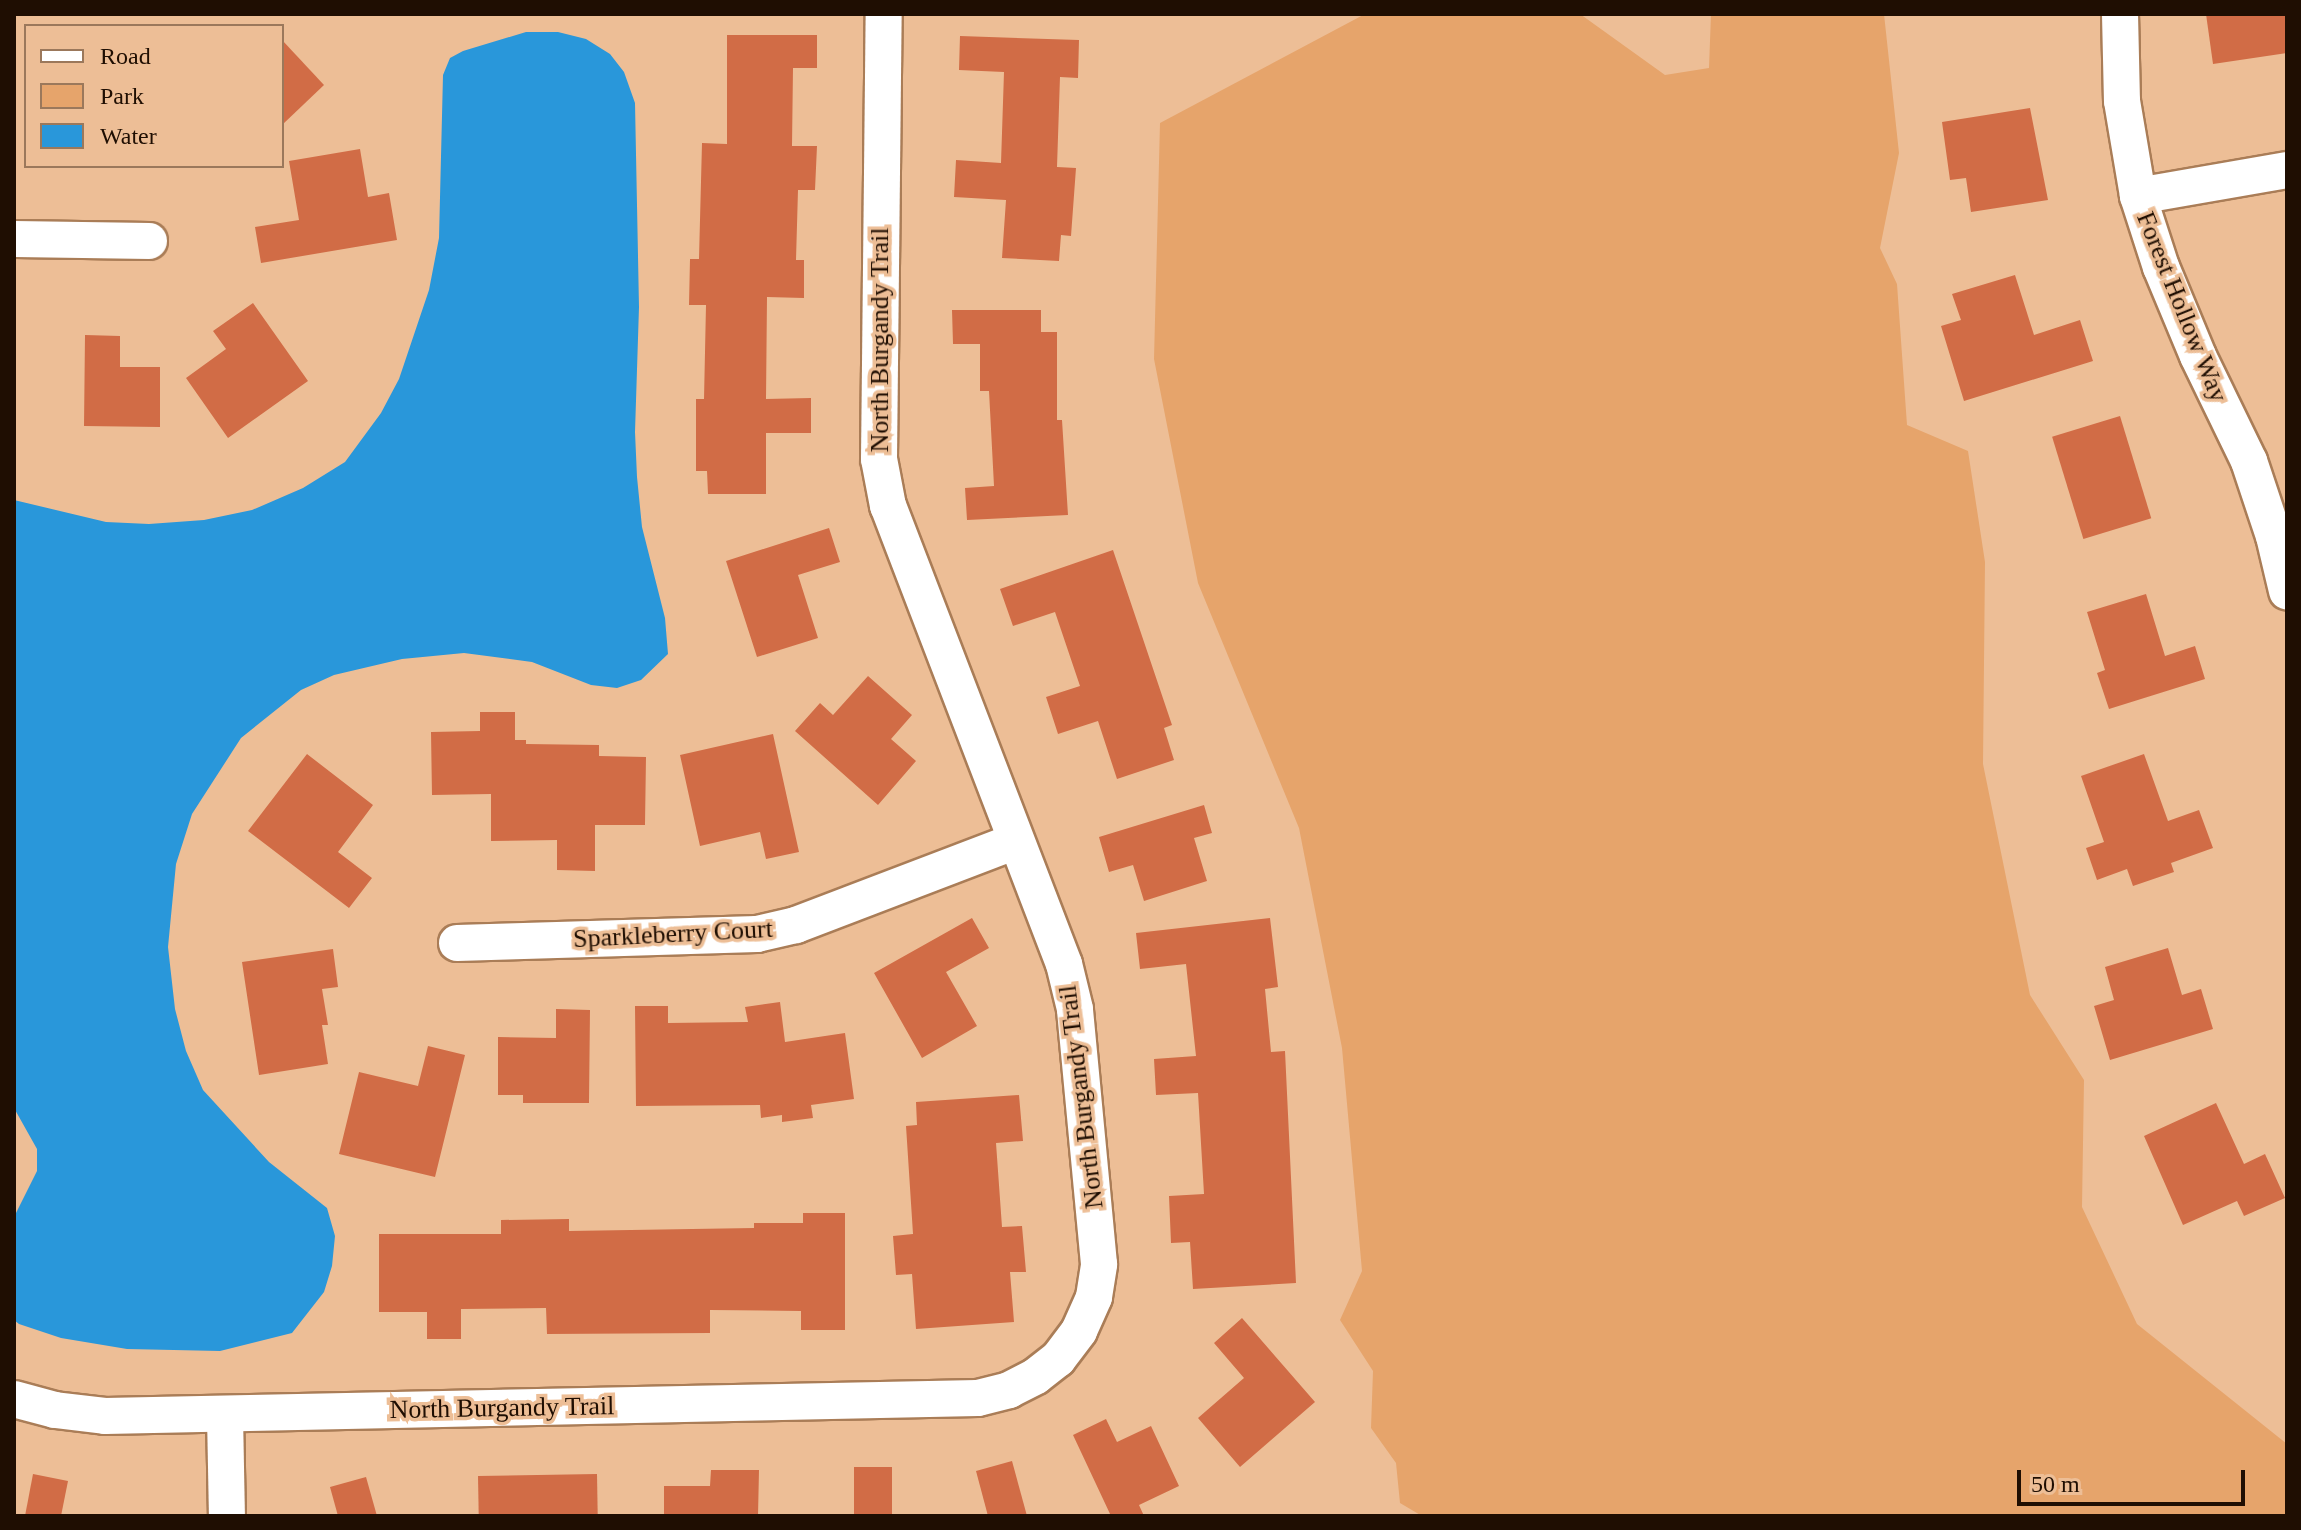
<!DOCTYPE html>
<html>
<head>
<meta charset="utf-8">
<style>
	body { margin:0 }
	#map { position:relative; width:2301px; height:1530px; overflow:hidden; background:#edbe96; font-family:Georgia,serif }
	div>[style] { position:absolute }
	.green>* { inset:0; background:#e6a46b }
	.water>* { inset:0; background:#2997da }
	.building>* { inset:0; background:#d16c46; transform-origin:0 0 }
	.roads { filter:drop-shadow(2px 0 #aa7d57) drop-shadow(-2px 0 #aa7d57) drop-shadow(0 2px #aa7d57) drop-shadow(0 -2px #aa7d57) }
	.street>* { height:36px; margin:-18px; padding:0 18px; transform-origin:18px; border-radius:18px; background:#fff }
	span { translate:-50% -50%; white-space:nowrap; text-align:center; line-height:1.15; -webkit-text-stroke:7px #edbe96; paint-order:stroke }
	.street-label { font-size:26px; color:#1f0e02 }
	.frame { position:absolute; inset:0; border:16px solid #1f0e02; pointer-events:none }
	.legend { position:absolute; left:24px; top:24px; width:260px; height:144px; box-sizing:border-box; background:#edbe96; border:2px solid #9b785b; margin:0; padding:10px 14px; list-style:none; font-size:24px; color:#1f0e02 }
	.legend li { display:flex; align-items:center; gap:16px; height:40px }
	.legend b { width:40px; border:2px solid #9b785b }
	.scale { position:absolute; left:2017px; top:1470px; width:228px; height:36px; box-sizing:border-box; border:4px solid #1f0e02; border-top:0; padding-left:10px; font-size:24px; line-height:28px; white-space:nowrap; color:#1f0e02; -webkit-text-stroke:6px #edbe96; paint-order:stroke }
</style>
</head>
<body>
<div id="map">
	<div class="green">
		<i style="clip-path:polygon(1365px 14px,1580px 14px,1665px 75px,1709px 68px,1711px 14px,1884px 14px,1899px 153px,1880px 248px,1897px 284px,1907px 425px,1968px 451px,1985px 562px,1983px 764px,2030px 995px,2084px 1080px,2082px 1207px,2137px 1324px,2287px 1444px,2287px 1516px,1422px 1516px,1400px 1503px,1396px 1463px,1371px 1428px,1373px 1371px,1340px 1320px,1362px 1271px,1342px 1048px,1299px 828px,1198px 583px,1154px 359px,1160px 123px)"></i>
	</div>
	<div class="water">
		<i style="clip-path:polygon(526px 32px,558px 32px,586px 39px,610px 54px,624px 72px,635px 103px,639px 307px,635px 432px,637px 477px,642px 527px,665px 618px,668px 654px,641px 680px,617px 688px,591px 685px,532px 662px,464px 653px,402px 659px,334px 675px,301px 690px,241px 738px,192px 814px,176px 864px,168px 947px,175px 1009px,186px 1051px,203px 1090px,269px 1162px,327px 1208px,335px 1236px,332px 1266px,324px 1292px,292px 1333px,220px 1351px,127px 1349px,61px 1338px,19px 1324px,14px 1320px,14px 1217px,37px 1171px,37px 1149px,14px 1108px,14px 500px,106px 522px,149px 524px,204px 520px,252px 510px,303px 488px,345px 462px,381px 413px,399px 379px,429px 290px,439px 238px,443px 75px,450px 58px,463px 51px)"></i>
	</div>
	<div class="building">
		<i style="clip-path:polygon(2206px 14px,2287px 14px,2287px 53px,2213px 64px)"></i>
		<i style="clip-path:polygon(727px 35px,817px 35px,817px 68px,793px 68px,792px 146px,817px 146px,815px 190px,798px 190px,796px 260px,804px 260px,804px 298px,767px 297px,766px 399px,811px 398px,811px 433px,766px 433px,766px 494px,708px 494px,707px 471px,696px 471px,696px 399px,704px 399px,706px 305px,689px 305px,690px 259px,699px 259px,702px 143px,727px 144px)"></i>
		<i style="clip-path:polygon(960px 36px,1079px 40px,1078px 78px,1060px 77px,1057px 167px,1076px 168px,1071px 236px,1061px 235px,1059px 261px,1002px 258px,1006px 200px,954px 197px,956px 160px,1001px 163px,1004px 72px,959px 70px)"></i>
		<i style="clip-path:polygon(282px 40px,324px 85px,282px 125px)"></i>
		<i style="clip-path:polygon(2030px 108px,2048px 200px,1971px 212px,1966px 178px,1950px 180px,1942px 122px)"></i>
		<i style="clip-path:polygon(360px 149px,368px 197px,389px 193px,397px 240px,261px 263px,255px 227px,299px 220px,289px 161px)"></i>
		<i style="clip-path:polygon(2015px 275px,2034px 335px,2080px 320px,2093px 361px,1964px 401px,1941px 326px,1961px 320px,1952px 294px)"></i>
		<i style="clip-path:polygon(253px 303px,308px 381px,228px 438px,186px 378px,226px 349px,213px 331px)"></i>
		<i style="clip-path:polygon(952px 310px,1041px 310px,1041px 332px,1057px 332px,1057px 420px,1062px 420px,1068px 515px,967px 520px,965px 488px,994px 486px,989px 391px,980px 391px,980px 344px,953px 344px)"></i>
		<i style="clip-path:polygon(85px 335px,120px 336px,120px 367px,160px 367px,160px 427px,84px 426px)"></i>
		<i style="left:2120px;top:416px;width:107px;height:71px;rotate:73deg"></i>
		<i style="clip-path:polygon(829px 528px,840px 562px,798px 575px,818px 638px,757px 657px,726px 561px)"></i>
		<i style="clip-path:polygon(1113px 550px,1172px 725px,1164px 728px,1174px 760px,1117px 779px,1098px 721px,1058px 734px,1046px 697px,1080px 686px,1055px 612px,1013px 626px,1000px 589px)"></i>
		<i style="clip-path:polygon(2146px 594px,2165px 656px,2195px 646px,2205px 679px,2109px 709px,2097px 673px,2105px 670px,2087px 612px)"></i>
		<i style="clip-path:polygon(868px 676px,912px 715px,891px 739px,916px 761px,878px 805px,795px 731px,820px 703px,833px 715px)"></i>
		<i style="clip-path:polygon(480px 712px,515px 712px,515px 740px,526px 740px,526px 744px,599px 745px,599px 756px,646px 757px,645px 825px,595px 825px,595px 871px,557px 870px,557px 840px,491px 841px,491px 794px,432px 795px,431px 732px,480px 731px)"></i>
		<i style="clip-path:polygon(773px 734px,799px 852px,766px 859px,760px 832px,700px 846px,680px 755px)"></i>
		<i style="clip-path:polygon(307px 754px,373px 805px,338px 852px,372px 878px,349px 908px,248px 831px)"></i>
		<i style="clip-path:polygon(2144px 754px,2168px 821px,2199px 810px,2213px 848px,2171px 863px,2174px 872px,2133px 886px,2127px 869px,2097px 880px,2086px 848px,2104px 842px,2081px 776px)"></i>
		<i style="clip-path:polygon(1204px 805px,1212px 833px,1194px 838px,1207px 881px,1144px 901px,1133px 865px,1109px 872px,1099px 837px)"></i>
		<i style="clip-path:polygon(972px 918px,989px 948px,946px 972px,977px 1026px,922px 1058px,874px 973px)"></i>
		<i style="clip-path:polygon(1270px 918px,1278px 987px,1265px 989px,1271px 1052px,1285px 1051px,1296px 1283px,1193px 1289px,1190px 1242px,1171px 1243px,1169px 1196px,1204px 1194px,1198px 1093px,1156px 1095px,1154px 1059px,1196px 1056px,1186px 964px,1140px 969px,1136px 933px)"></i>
		<i style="clip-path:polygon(2168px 948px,2182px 995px,2201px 989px,2213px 1029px,2110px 1060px,2094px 1006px,2114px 1000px,2105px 967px)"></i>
		<i style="clip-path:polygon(333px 949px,338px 987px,322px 989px,328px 1025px,322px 1025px,328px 1064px,259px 1075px,242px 962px)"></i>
		<i style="clip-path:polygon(780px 1002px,785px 1042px,845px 1033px,854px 1099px,811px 1105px,813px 1118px,782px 1122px,782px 1115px,761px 1118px,760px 1105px,636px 1106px,635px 1006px,668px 1006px,668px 1023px,748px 1022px,745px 1007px)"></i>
		<i style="clip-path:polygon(556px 1009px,590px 1010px,589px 1103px,523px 1103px,523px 1095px,498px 1095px,498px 1037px,556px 1038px)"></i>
		<i style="clip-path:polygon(428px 1046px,465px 1055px,435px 1177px,339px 1154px,359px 1072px,418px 1086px)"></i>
		<i style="clip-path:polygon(1019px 1095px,1023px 1141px,996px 1143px,1002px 1227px,1022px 1226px,1026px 1272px,1010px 1272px,1014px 1322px,916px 1329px,912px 1274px,896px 1275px,893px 1236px,913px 1234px,906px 1126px,917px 1125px,916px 1102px)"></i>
		<i style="clip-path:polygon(2216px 1103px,2244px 1164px,2265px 1154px,2285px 1198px,2244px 1216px,2237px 1201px,2183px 1225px,2144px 1136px)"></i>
		<i style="clip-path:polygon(803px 1213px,845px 1213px,845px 1330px,801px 1330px,801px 1311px,710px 1310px,710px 1333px,547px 1334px,546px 1308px,461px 1309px,461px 1339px,427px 1339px,427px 1312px,379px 1312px,379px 1234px,501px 1234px,501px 1220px,569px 1219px,569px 1231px,754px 1228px,754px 1223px,803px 1223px)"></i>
		<i style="clip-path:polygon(1242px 1318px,1315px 1402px,1240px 1467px,1198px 1418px,1244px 1378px,1214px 1343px)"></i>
		<i style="clip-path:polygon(1106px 1419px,1117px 1442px,1151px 1426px,1179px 1486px,1139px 1505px,1144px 1516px,1111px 1516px,1073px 1435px)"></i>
		<i style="clip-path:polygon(1012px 1461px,1027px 1516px,988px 1516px,976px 1471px)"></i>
		<i style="left:854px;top:1467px;width:38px;height:49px"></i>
		<i style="clip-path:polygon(711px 1470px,759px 1470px,758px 1516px,664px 1516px,664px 1486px,710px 1486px)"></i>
		<i style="clip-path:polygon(33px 1474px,68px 1481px,61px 1516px,25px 1516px)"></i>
		<i style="left:597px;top:1474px;width:42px;height:119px;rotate:89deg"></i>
		<i style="clip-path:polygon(366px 1477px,377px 1516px,338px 1516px,330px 1487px)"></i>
	</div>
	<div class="roads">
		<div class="street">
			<i style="left:2120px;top:14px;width:87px;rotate:88.7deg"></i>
			<i style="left:2122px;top:101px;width:96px;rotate:80.4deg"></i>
			<i style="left:2138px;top:196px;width:75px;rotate:72.1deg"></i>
			<i style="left:2161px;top:267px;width:96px;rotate:67.4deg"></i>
			<i style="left:2198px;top:356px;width:117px;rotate:64.1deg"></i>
			<i style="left:2249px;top:461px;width:79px;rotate:71.6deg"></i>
			<i style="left:2274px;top:536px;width:57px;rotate:76.7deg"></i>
			<i style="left:2138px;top:196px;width:151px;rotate:-9.9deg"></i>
			<i style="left:14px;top:239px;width:135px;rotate:0.8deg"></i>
			<i style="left:457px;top:943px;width:300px;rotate:-1.7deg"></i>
			<i style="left:757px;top:934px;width:40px;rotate:-13deg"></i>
			<i style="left:796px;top:925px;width:235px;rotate:-20.9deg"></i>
			<i style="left:14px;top:1399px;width:42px;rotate:15deg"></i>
			<i style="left:55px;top:1410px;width:50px;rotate:6.8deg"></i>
			<i style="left:105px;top:1416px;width:873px;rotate:-1.18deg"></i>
			<i style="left:978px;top:1398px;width:32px;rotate:-14deg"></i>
			<i style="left:1009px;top:1390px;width:30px;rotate:-27deg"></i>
			<i style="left:1036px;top:1376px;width:28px;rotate:-38deg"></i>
			<i style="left:1058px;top:1359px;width:35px;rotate:-53deg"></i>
			<i style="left:1079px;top:1331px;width:37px;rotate:-66deg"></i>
			<i style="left:1094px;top:1297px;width:33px;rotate:-81deg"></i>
			<i style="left:1099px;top:1264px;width:256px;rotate:-95.4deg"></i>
			<i style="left:1075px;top:1009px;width:46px;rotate:-103.7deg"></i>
			<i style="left:1064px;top:964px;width:491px;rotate:-111deg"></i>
			<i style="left:888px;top:506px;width:48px;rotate:-100.8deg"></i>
			<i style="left:879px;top:459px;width:445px;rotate:-89.4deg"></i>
			<i style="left:225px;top:1415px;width:101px;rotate:88.9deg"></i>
		</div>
	</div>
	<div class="street-label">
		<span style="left:2182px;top:307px;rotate:68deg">Forest Hollow Way</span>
		<span style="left:880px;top:340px;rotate:-90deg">North Burgandy Trail</span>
		<span style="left:673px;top:934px;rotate:-3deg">Sparkleberry Court</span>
		<span style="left:1081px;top:1097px;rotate:-97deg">North Burgandy Trail</span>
		<span style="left:502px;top:1408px;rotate:-1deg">North Burgandy Trail</span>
	</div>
	<div class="frame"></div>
	<ul class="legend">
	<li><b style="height:10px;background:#fff"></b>Road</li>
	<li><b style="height:22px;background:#e6a46b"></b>Park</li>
	<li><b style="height:22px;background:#2997da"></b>Water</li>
	</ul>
	<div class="scale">50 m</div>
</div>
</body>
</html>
